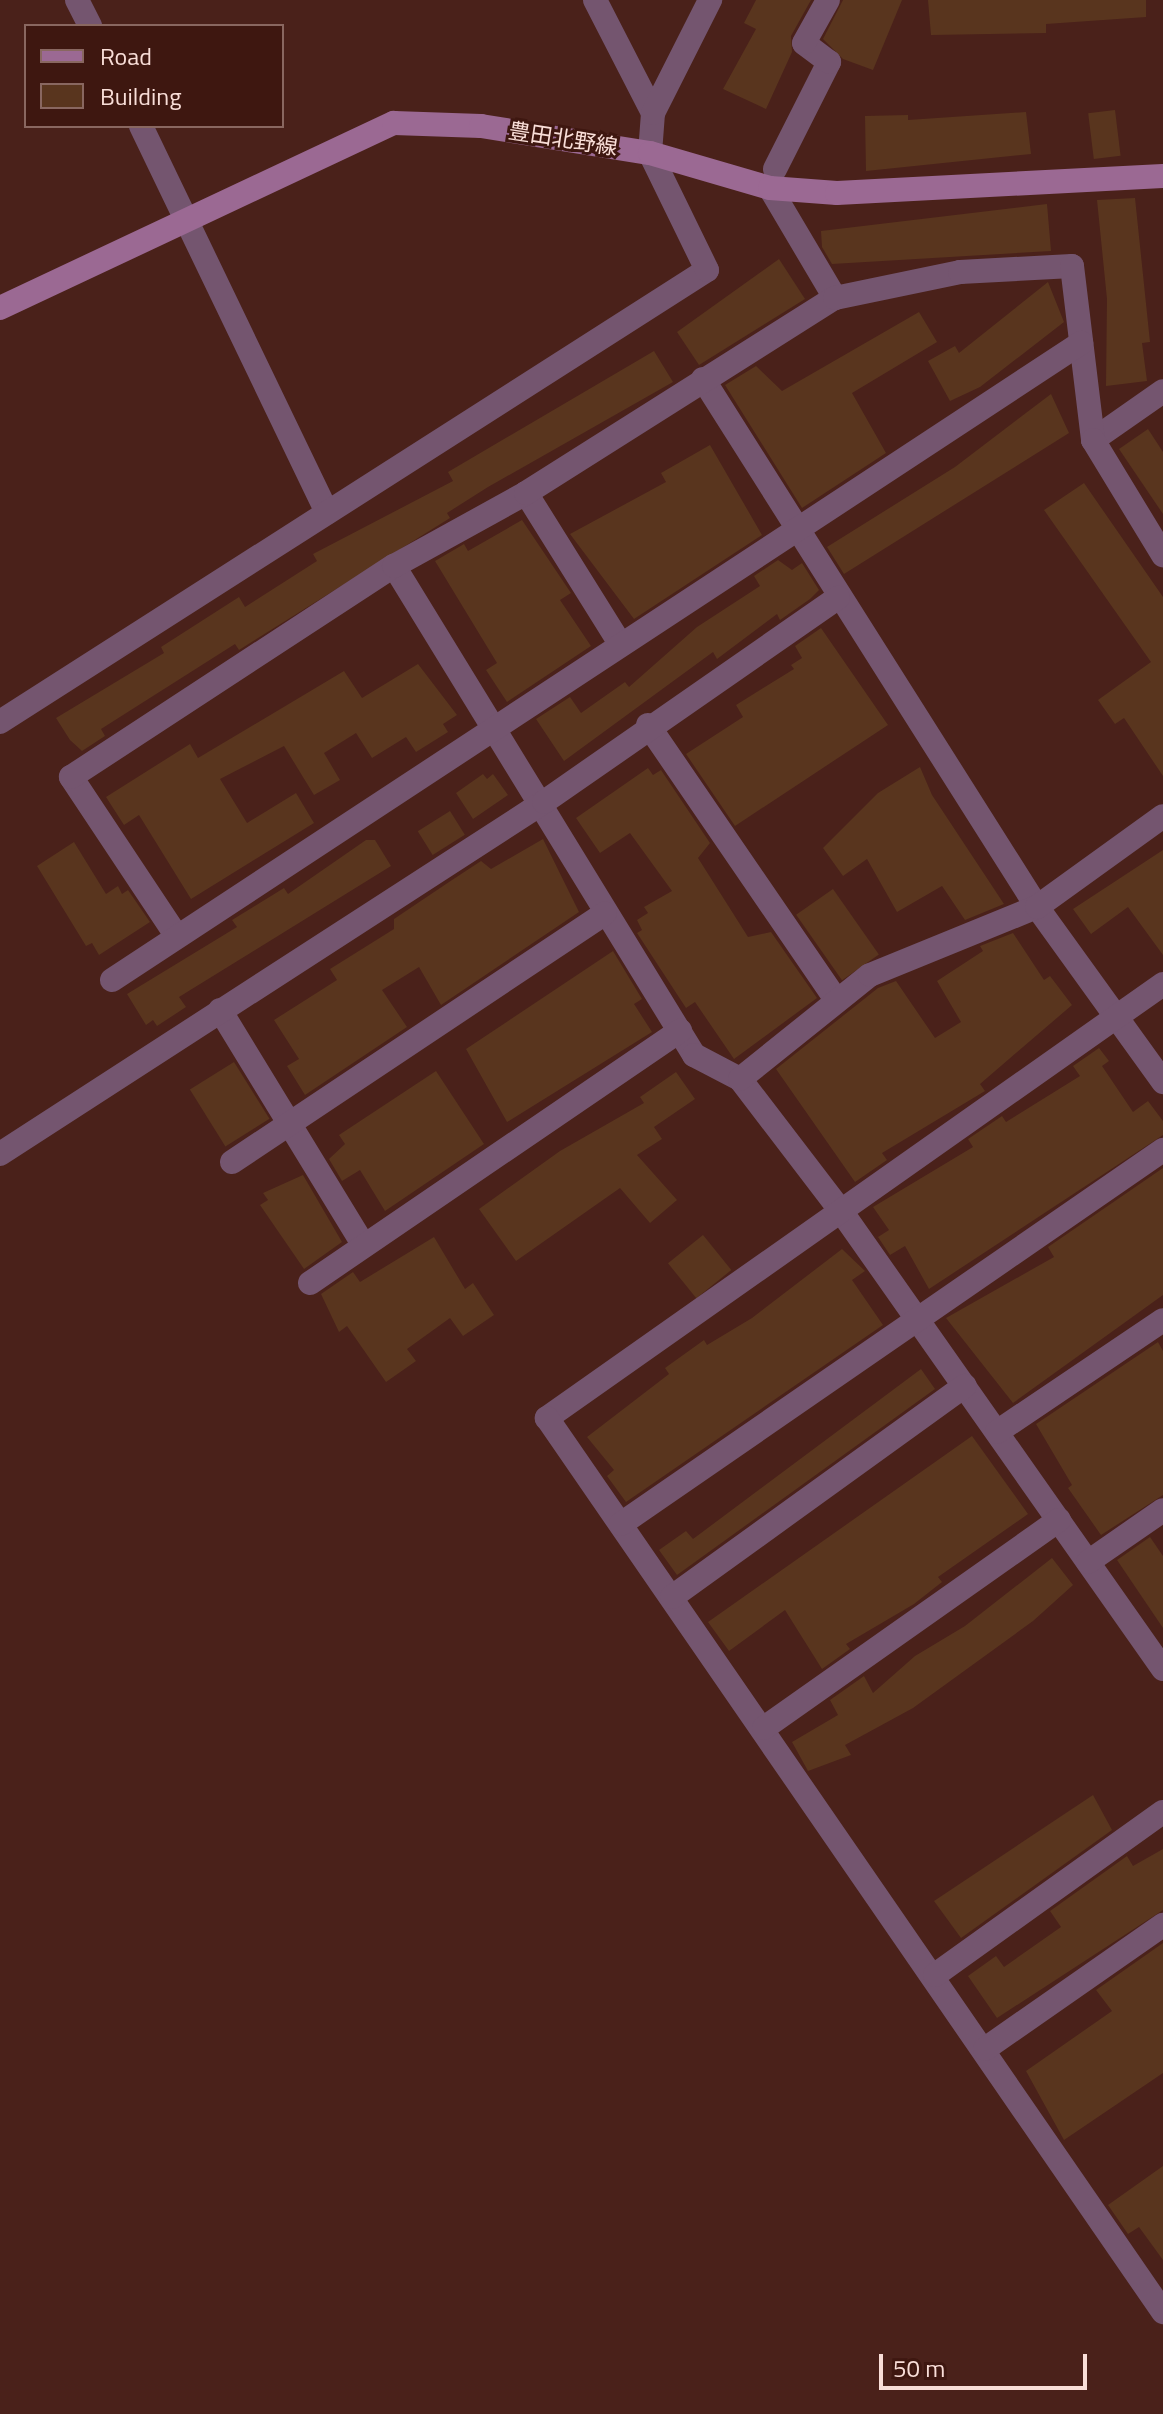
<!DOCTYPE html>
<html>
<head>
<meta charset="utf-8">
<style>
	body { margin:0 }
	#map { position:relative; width:1163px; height:2414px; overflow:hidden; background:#4a211a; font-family:"Titillium Web","Noto Sans JP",sans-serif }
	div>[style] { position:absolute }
	.building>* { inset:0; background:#59351e; transform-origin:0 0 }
	.street>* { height:24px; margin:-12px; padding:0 12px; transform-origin:12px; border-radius:12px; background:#74556f }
	.secondary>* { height:24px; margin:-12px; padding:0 12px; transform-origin:12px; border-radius:12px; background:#9b6993 }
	span { translate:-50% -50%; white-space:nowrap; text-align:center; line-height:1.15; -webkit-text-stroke:6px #3e1710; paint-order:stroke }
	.street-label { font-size:22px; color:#f9ded8 }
	.legend { position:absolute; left:24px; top:24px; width:260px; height:104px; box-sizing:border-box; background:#3e1710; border:2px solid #896760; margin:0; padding:10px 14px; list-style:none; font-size:24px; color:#f9ded8 }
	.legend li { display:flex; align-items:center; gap:16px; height:40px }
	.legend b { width:40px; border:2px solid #896760 }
	.scale { position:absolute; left:879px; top:2354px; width:208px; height:36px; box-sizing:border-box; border:4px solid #f9ded8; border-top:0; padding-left:10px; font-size:24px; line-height:28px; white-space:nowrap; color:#f9ded8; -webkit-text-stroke:6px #3e1710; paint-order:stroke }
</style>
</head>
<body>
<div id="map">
	<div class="building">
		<i style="clip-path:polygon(756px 0,811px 0,791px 36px,792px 52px,766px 109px,723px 89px,756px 29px,744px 23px)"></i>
		<i style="clip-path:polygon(843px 0,902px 0,873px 70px,843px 59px,823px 39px)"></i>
		<i style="clip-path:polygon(928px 0,1146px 0,1146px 17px,1046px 24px,1046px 33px,931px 35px)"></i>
		<i style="left:1115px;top:110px;width:46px;height:27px;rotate:83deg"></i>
		<i style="clip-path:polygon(1026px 112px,1031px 154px,866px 171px,865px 116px,908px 115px,908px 120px)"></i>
		<i style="clip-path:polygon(1135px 198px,1150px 342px,1142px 343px,1147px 381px,1106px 386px,1107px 299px,1097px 200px)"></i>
		<i style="clip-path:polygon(1047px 204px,1051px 251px,832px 264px,822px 247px,821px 231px)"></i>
		<i style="clip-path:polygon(779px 259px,805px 299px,699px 365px,677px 332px)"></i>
		<i style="clip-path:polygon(1048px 282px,1064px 322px,980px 387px,950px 401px,928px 361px,955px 346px,959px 353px)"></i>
		<i style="clip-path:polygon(919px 312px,937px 342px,852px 393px,886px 453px,802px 508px,725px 385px,756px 366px,782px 391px)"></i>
		<i style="clip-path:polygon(654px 351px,673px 382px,488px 487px,447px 513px,450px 518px,239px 650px,235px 644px,101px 729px,105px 736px,82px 751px,70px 740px,56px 718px,164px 653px,161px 647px,239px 597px,245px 607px,317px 561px,313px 554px,453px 481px,448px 472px)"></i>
		<i style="clip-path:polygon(1051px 394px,1069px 433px,844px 574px,827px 547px,955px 467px)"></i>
		<i style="clip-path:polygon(1148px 429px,1163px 452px,1163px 514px,1119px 449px)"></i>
		<i style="clip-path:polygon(710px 445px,762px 535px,634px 619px,570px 534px,666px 482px,661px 473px)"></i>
		<i style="clip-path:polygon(1084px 483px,1163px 597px,1163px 776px,1124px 718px,1115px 724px,1098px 700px,1151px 662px,1044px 510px)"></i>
		<i style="clip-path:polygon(522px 520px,571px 593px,560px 600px,591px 646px,507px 702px,486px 670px,497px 663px,435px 561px,464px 544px,468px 551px)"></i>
		<i style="clip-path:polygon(778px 560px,792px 570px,802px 563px,819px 590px,810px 599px,780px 620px,777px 614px,717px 659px,713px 652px,564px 761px,536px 719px,570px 697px,581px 713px,625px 682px,629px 687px,697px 627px,760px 586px,754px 576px)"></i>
		<i style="clip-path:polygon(821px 628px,888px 725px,735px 826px,686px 754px,743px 717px,736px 705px,794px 669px,791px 665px,802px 658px,795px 646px)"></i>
		<i style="clip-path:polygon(418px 664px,457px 715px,443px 724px,448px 732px,416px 752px,406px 737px,372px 758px,356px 733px,324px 753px,340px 780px,314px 795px,284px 746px,220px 779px,247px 823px,296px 793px,314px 823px,191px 899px,139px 815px,124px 825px,106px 797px,190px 744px,198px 758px,344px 671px,362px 698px)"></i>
		<i style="clip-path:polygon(920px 767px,932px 795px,1004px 904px,965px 920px,942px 886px,897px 912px,867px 859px,843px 876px,823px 848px,878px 793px)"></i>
		<i style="clip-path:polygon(648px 768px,653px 775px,661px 770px,710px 843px,698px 858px,748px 937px,771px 932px,817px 998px,734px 1059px,695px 1002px,686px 1008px,637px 933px,642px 930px,637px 920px,648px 913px,644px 907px,672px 891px,630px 833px,600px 853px,576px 818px)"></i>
		<i style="clip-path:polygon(483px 774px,487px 779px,493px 774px,508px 795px,473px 819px,456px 793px)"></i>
		<i style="left:450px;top:811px;width:28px;height:38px;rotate:58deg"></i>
		<i style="clip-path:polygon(543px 839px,579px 912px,441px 1005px,419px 967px,382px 990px,407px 1027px,305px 1095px,287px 1066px,299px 1059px,274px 1020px,337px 980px,330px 969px,394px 929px,394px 919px,449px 882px,481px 861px,491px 869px)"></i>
		<i style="clip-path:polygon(366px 840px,375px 840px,391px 866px,179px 997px,186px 1007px,157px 1026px,153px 1020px,146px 1025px,127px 994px,237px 927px,232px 920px,284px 888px,288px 894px)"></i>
		<i style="clip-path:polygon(74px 842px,106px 894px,118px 886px,122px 894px,128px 890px,150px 922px,99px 955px,92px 943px,86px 946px,37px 866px)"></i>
		<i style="clip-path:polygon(1163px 850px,1163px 955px,1128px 907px,1091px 934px,1073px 909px)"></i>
		<i style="left:833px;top:889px;width:80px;height:45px;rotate:55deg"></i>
		<i style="clip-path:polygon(1013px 933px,1044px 980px,1050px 976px,1072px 1005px,980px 1084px,985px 1091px,882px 1153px,887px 1160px,855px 1182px,776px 1069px,878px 988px,896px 981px,935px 1038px,961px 1022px,937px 981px,983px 951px,980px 946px)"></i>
		<i style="clip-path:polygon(613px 951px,642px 999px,634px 1004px,652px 1032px,507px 1122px,466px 1049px)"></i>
		<i style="clip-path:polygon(1099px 1048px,1109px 1061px,1102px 1066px,1133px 1112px,1148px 1101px,1163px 1121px,1163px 1135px,929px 1289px,905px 1246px,890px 1255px,878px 1237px,889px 1230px,873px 1207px,973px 1147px,968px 1139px,1002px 1116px,1006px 1122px,1080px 1076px,1073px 1066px)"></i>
		<i style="left:234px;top:1062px;width:67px;height:52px;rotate:58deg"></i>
		<i style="clip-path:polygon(436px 1071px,484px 1144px,385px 1211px,360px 1170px,342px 1181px,329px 1159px,345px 1144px,339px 1135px)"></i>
		<i style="clip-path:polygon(676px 1072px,695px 1099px,654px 1127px,662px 1139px,637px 1155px,677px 1200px,650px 1223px,620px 1188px,516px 1261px,479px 1209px,560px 1151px,644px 1103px,640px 1097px)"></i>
		<i style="clip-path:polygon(1163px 1168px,1163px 1295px,1013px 1403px,946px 1318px,1054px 1257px,1048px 1247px)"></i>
		<i style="clip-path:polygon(303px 1175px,342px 1242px,304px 1269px,260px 1205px,268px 1200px,263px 1193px)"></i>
		<i style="left:703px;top:1235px;width:45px;height:45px;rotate:51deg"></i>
		<i style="clip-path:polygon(434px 1237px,465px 1289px,473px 1283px,494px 1315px,463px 1336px,450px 1318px,407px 1349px,416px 1361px,386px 1382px,347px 1326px,339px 1332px,321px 1294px,353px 1272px,360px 1282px)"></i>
		<i style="clip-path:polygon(842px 1249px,865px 1271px,852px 1280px,883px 1325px,626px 1502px,607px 1476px,614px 1470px,587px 1437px,669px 1374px,665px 1368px,704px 1340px,707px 1345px,752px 1318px)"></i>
		<i style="clip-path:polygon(1158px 1342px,1163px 1351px,1163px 1495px,1101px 1535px,1068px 1488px,1072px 1485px,1036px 1424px)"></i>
		<i style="clip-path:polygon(921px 1369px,935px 1389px,677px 1575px,659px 1550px,686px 1531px,693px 1539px)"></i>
		<i style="clip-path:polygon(972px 1436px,1028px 1514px,938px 1577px,942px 1582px,914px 1604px,846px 1644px,850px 1649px,822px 1669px,785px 1610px,729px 1651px,708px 1622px)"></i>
		<i style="clip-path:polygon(1150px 1537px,1163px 1556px,1163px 1628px,1117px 1560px)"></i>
		<i style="clip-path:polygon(1052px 1558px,1073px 1585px,1033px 1621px,913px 1708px,845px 1745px,851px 1755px,808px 1771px,792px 1742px,838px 1715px,830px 1700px,864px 1676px,873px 1693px,915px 1656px,965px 1626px)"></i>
		<i style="clip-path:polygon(1093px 1795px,1112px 1830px,961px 1938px,934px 1901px)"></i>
		<i style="clip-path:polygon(1163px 1849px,1163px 1910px,997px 2018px,968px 1976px,996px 1956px,1004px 1967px,1061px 1927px,1050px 1911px,1127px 1856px,1133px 1866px)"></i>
		<i style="clip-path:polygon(1163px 1943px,1163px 2073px,1064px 2140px,1026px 2071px,1112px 2011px,1096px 1990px)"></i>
		<i style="clip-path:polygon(1163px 2166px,1163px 2260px,1139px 2227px,1128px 2234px,1108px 2205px)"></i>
	</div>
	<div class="street">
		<i style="left:77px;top:0;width:29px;rotate:63deg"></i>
		<i style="left:595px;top:0;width:127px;rotate:62.8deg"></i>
		<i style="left:141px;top:126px;width:429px;rotate:64.3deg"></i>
		<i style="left:775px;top:169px;width:120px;rotate:-63.2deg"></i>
		<i style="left:829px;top:62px;width:31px;rotate:-143deg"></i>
		<i style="left:804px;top:43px;width:49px;rotate:-60.8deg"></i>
		<i style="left:770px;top:188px;width:128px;rotate:59.4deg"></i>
		<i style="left:703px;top:379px;width:625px;rotate:57.68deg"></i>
		<i style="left:1037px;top:907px;width:216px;rotate:54.2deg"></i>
		<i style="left:1093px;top:440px;width:85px;rotate:-35deg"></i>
		<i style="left:526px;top:493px;width:179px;rotate:58deg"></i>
		<i style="left:394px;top:566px;width:574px;rotate:58.47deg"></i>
		<i style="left:694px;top:1055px;width:52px;rotate:27.6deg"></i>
		<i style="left:740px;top:1079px;width:166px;rotate:52.6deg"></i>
		<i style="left:841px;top:1211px;width:560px;rotate:54.89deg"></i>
		<i style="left:0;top:722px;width:839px;rotate:-32.59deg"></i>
		<i style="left:707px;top:270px;width:130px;rotate:-116deg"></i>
		<i style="left:650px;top:153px;width:40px;rotate:-85.7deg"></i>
		<i style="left:653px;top:113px;width:127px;rotate:-63.2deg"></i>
		<i style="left:648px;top:725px;width:331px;rotate:55.6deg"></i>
		<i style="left:176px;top:935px;width:190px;rotate:-123.6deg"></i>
		<i style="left:71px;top:777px;width:386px;rotate:-33.2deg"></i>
		<i style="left:394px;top:566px;width:151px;rotate:-28.9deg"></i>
		<i style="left:526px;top:493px;width:365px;rotate:-32.3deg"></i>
		<i style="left:835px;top:298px;width:128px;rotate:-11.7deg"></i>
		<i style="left:960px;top:272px;width:112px;rotate:-3.1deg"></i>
		<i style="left:1072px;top:266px;width:175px;rotate:83.1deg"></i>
		<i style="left:1093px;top:440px;width:135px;rotate:58.7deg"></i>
		<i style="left:112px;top:980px;width:1160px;rotate:-33.32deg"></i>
		<i style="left:1163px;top:984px;width:754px;rotate:144.83deg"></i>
		<i style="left:547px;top:1418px;width:1086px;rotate:55.43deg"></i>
		<i style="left:220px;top:1010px;width:276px;rotate:58.6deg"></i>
		<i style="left:740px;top:1079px;width:166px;rotate:-38.7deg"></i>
		<i style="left:870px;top:975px;width:180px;rotate:-22.2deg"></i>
		<i style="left:1037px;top:907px;width:155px;rotate:-35.8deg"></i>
		<i style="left:0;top:1154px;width:648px;rotate:-32.91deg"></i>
		<i style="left:544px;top:802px;width:358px;rotate:-34.8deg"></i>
		<i style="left:232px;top:1162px;width:448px;rotate:-33.7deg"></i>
		<i style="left:310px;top:1283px;width:448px;rotate:-34.3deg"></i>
		<i style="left:997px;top:1432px;width:200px;rotate:-34deg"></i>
		<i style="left:621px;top:1524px;width:659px;rotate:-34.61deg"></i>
		<i style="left:1088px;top:1562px;width:91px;rotate:-34.7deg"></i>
		<i style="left:672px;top:1597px;width:361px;rotate:-35.8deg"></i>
		<i style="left:764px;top:1728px;width:361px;rotate:-35.2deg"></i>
		<i style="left:935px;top:1975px;width:280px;rotate:-35.6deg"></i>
		<i style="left:985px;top:2049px;width:217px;rotate:-34.9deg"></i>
	</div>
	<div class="secondary">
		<i style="left:0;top:308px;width:435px;rotate:-25.2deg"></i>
		<i style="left:394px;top:123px;width:87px;rotate:2deg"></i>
		<i style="left:481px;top:126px;width:171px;rotate:9.1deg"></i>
		<i style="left:650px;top:153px;width:125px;rotate:16.3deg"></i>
		<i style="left:770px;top:188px;width:67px;rotate:4.3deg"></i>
		<i style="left:837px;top:193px;width:326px;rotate:-3deg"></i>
	</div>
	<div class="street-label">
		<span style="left:563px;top:139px;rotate:9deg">豊田北野線</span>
	</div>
	<ul class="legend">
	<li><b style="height:10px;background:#9b6993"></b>Road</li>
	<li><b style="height:22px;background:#59351e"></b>Building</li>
	</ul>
	<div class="scale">50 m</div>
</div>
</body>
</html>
